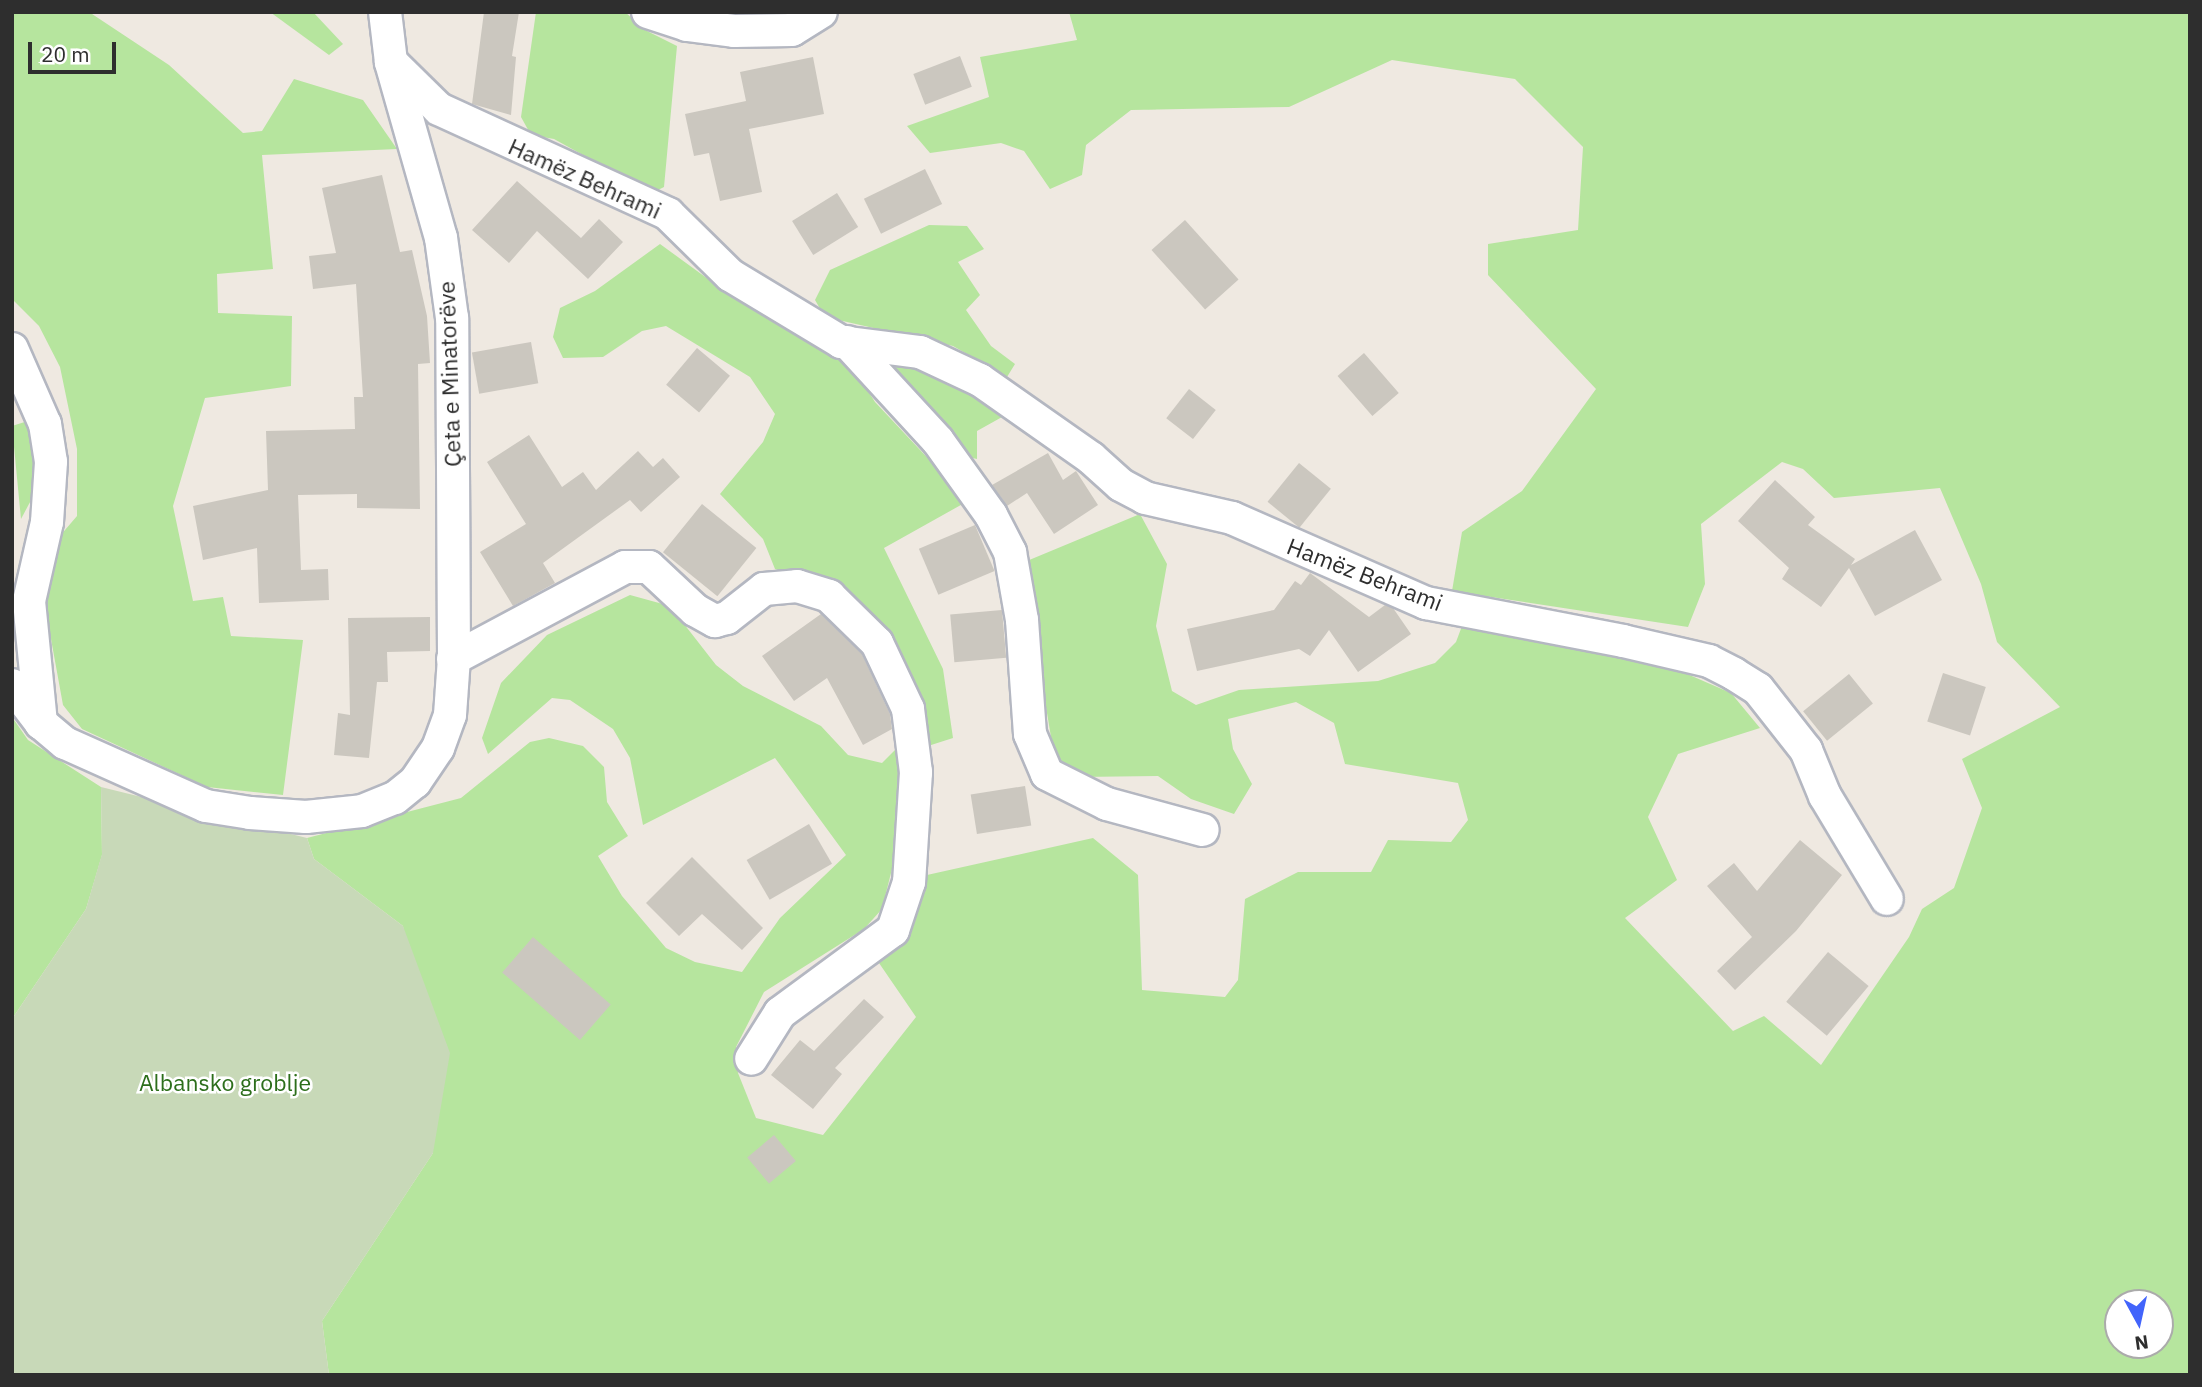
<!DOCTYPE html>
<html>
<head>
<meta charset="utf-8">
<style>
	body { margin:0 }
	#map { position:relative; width:2202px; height:1387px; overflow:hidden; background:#efe9e1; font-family:"IBM Plex Sans",sans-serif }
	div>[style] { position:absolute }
	.green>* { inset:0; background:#b6e59e }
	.cemetery>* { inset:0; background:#c8d9b8 }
	.building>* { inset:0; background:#cbc7bf; transform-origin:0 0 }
	.roads { filter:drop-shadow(2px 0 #b4b7c1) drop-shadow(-2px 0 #b4b7c1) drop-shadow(0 2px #b4b7c1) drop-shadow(0 -2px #b4b7c1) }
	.minor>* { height:32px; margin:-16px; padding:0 16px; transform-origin:16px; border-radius:16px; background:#fff }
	span { translate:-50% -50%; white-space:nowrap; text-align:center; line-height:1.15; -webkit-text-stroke:5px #fff; paint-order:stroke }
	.street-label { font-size:23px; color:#2e2e2e }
	.park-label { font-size:23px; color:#2c6e1b }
	.frame { position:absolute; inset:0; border:14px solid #2e2e2e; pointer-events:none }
	.north { position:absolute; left:2104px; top:1289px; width:70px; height:70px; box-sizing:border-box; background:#fff; border:2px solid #ababab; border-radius:50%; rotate:172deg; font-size:19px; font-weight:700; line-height:28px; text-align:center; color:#2e2e2e }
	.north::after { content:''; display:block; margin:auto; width:24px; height:32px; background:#4264fb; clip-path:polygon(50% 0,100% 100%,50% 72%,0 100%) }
	.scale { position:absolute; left:28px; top:42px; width:88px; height:32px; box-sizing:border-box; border:4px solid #2e2e2e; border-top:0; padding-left:9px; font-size:21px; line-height:24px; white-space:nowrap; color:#2e2e2e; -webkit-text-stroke:5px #fff; paint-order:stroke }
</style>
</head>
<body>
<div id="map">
	<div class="green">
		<i style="clip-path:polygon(12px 12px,89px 12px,169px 65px,243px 133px,262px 131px,294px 79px,363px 100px,397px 149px,262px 155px,273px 269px,217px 274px,218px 313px,292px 316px,291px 386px,205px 398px,173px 506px,193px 601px,223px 597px,231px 636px,303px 640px,283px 795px,207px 787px,82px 729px,63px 705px,45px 606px,59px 537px,77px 516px,77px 449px,60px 367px,39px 326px,12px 299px)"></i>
		<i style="clip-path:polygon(270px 12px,313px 12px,343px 44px,329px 55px)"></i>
		<i style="clip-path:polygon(536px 12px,625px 12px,645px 30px,677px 46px,664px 187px,652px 193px,554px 139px,531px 135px,521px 117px)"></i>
		<i style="clip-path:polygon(evenodd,1069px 12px,2190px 12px,2190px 1375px,329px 1375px,322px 1321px,433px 1153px,403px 926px,314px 859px,307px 838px,461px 798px,530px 742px,549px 738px,583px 746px,604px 767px,607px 802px,628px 836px,598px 856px,622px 896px,666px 948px,695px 962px,742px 972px,780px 918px,846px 855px,775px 758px,643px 825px,630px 758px,613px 729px,570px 700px,552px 698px,488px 754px,482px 738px,501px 683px,547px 635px,630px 595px,670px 606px,716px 665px,743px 686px,821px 726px,848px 755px,882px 763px,901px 744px,892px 869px,882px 909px,864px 929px,764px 992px,736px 1047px,738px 1073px,756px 1118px,823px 1135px,916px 1017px,879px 963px,913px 927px,927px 875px,1093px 838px,1138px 875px,1142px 990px,1225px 997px,1238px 980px,1245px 899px,1298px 872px,1371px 872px,1388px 840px,1451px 842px,1468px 820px,1458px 783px,1345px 764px,1334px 723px,1296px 702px,1228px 719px,1233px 749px,1252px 784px,1234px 814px,1191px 799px,1158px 776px,1079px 777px,1055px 761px,1022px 563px,1140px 514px,1167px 564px,1156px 626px,1172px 691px,1196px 705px,1239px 690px,1378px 681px,1435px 663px,1456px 642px,1462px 626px,1671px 667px,1731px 693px,1760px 728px,1678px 754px,1648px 817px,1677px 880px,1625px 918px,1733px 1031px,1764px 1016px,1821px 1065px,1909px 937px,1922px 909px,1954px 888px,1982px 808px,1962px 759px,2060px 707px,1997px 642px,1981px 584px,1940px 488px,1834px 498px,1803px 469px,1782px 462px,1701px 524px,1705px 584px,1688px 627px,1452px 591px,1462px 532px,1522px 491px,1596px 389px,1488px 275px,1488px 244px,1578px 230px,1583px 147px,1515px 79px,1392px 60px,1289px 107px,1131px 110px,1086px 145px,1082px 175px,1050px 189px,1024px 151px,1001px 143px,930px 153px,907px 126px,989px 97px,980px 57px,1077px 40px,1069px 12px,2118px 1303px,2160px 1303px,2160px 1345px,2118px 1345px,2118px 1303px)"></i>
		<i style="clip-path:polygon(929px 225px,967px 226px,984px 249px,958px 262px,980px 295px,966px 310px,991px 346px,1015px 364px,1007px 377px,953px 346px,825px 317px,815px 300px,830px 270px)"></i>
		<i style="clip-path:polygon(660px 244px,741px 303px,781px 319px,852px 366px,875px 402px,968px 501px,884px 548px,943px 669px,953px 738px,928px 746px,914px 693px,811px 580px,775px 569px,763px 539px,720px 494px,763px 442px,775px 414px,750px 377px,666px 326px,642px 331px,603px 357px,563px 358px,553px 337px,560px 308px,595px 291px)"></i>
		<i style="clip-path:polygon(889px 366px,927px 368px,1011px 412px,977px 431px,977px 459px,959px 455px)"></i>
		<i style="clip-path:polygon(31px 420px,37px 489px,21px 519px,12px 426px)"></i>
		<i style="clip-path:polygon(12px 717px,28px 740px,101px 787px,102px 855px,86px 909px,12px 1019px)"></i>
	</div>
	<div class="cemetery">
		<i style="clip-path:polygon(101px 787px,307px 838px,314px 859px,403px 926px,450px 1053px,433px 1153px,322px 1321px,329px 1375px,12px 1375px,12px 1019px,86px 909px,102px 854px)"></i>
	</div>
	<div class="building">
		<i style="clip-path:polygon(484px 12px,519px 12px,512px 56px,516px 57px,511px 115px,472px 104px)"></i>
		<i style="left:960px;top:56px;width:33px;height:50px;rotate:69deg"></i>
		<i style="clip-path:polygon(813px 57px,824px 114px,749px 129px,762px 192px,720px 201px,709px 153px,694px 156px,685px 114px,746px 101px,740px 72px)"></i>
		<i style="left:925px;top:169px;width:39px;height:68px;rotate:64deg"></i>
		<i style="clip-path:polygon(382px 175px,400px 252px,412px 250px,427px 316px,430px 363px,418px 364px,420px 509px,357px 508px,357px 494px,298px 495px,301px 570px,328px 569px,329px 600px,259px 603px,257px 548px,203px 560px,193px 506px,268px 490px,266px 431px,355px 429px,354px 397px,363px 397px,356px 284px,313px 289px,309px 256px,336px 253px,322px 188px)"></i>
		<i style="clip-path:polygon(517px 181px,581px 238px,599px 219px,623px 242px,588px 279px,537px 231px,509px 263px,472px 230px)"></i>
		<i style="left:837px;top:193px;width:40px;height:53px;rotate:58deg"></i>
		<i style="left:1185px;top:220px;width:80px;height:45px;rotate:48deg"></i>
		<i style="left:531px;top:342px;width:42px;height:60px;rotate:80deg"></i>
		<i style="left:697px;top:348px;width:43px;height:48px;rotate:40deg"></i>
		<i style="left:1364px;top:353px;width:53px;height:35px;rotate:49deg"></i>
		<i style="left:1189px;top:389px;width:34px;height:37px;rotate:38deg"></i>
		<i style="clip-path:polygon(529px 435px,562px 487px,583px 472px,596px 490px,638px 451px,653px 467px,663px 458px,680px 477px,641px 512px,630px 500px,543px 563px,555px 583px,513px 606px,480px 552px,526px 524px,487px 462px)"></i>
		<i style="clip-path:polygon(1048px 453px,1063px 480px,1076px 471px,1098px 505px,1054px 534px,1027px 493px,1007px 506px,992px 485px)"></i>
		<i style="left:1299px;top:463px;width:41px;height:50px;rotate:39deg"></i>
		<i style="clip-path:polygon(1775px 480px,1815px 517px,1808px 525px,1855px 559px,1851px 565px,1915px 530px,1942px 580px,1875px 616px,1849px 568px,1821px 607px,1782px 579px,1789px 568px,1738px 521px)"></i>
		<i style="left:702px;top:504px;width:70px;height:62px;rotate:39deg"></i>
		<i style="left:975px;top:525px;width:50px;height:61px;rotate:67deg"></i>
		<i style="clip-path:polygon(1310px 573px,1369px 617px,1385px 605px,1393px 608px,1411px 634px,1358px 672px,1329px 630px,1310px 656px,1299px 649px,1197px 671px,1187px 629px,1274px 610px,1295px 581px,1301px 585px)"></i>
		<i style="left:1002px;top:610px;width:48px;height:52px;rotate:85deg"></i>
		<i style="clip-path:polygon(821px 614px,862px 654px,890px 714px,892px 729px,863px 745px,827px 678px,794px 701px,762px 656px)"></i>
		<i style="clip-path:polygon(430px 617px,430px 651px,387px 652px,388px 682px,377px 682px,369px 758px,334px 755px,338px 713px,350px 715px,348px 618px)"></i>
		<i style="left:1943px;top:673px;width:45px;height:51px;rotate:18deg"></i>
		<i style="left:1849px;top:674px;width:38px;height:59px;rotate:51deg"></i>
		<i style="left:1025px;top:786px;width:40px;height:55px;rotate:81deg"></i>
		<i style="left:809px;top:824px;width:46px;height:72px;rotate:60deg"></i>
		<i style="clip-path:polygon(1800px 840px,1842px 875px,1796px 931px,1735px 990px,1717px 971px,1752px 937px,1707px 886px,1734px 863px,1757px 891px)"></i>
		<i style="clip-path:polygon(692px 857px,763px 928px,742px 950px,702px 914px,679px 936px,646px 903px)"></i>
		<i style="left:533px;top:937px;width:103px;height:47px;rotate:41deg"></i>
		<i style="left:1828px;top:952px;width:53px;height:65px;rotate:40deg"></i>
		<i style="clip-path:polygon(864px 999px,884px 1017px,835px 1068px,842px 1074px,813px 1109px,771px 1075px,800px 1040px,814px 1051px)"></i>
		<i style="left:774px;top:1135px;width:34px;height:35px;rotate:50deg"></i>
	</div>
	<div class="roads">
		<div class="minor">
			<i style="left:648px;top:12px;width:41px;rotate:18.4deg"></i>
			<i style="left:687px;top:25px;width:47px;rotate:7.3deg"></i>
			<i style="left:734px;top:31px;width:58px;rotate:-1deg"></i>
			<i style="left:792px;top:30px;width:34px;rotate:-32deg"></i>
			<i style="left:391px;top:62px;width:67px;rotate:44.4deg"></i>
			<i style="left:439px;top:109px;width:252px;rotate:24.6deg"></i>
			<i style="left:668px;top:214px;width:87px;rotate:44.5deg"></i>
			<i style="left:730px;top:275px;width:130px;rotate:31.1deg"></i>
			<i style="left:841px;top:342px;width:80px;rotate:7.2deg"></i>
			<i style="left:920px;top:352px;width:66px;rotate:25deg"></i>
			<i style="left:980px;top:380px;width:136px;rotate:35.1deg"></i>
			<i style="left:1091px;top:458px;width:40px;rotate:42deg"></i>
			<i style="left:1121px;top:485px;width:27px;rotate:28deg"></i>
			<i style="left:1145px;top:498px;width:89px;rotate:12.9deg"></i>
			<i style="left:1232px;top:518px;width:212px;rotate:23.7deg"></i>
			<i style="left:1426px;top:603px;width:201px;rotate:10.9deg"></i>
			<i style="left:1623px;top:641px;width:88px;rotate:13.1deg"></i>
			<i style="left:1709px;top:661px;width:28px;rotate:27deg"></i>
			<i style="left:1734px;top:674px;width:28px;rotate:32deg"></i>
			<i style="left:1758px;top:689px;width:78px;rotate:51.8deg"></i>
			<i style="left:1806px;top:750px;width:50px;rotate:67.6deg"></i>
			<i style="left:1825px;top:796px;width:120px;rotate:59deg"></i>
			<i style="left:847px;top:342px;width:134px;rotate:47.4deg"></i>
			<i style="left:938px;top:441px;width:91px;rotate:54.4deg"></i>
			<i style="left:991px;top:515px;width:42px;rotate:62.8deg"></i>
			<i style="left:1010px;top:552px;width:69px;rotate:80deg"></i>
			<i style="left:1022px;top:620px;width:114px;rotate:86deg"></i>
			<i style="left:1030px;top:734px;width:43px;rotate:67deg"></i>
			<i style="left:1047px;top:774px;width:67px;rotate:26.6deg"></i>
			<i style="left:1107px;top:804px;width:99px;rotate:15.2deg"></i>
			<i style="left:12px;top:349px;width:82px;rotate:66.3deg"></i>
			<i style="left:45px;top:424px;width:38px;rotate:81deg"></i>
			<i style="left:51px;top:462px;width:60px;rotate:93.8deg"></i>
			<i style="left:47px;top:522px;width:81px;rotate:102.8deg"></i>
			<i style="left:29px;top:601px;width:123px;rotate:84.4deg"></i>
			<i style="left:453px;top:659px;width:195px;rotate:-28.1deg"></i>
			<i style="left:625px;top:567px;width:24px"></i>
			<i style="left:649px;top:567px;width:63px;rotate:43.1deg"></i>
			<i style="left:695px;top:610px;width:23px;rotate:29deg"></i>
			<i style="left:715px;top:621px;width:12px;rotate:-14deg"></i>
			<i style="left:727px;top:618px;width:47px;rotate:-38.1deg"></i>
			<i style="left:764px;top:589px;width:33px;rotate:-5deg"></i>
			<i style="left:797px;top:586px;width:34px;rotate:17deg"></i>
			<i style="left:829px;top:596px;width:67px;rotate:44.4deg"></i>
			<i style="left:877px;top:643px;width:73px;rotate:64.8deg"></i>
			<i style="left:908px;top:709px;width:64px;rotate:82.8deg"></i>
			<i style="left:916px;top:772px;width:110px;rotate:93.6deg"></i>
			<i style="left:909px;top:882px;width:51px;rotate:108.4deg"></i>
			<i style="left:893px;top:930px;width:140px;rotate:143.7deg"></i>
			<i style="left:780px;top:1013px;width:54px;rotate:122.2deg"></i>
			<i style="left:12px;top:685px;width:48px;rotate:52.7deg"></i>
			<i style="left:41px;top:723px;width:31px;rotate:40deg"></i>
			<i style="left:65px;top:743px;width:154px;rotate:24.1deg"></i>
			<i style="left:206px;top:806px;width:45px;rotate:9deg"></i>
			<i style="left:250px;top:813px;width:56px;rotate:4.1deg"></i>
			<i style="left:306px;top:817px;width:56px;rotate:-6.1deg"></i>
			<i style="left:362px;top:811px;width:35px;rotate:-22deg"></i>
			<i style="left:395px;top:798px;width:26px;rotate:-39deg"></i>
			<i style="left:415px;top:782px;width:41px;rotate:-55.9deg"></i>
			<i style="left:438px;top:748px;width:35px;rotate:-70deg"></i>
			<i style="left:450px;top:715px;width:57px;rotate:-86deg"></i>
			<i style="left:454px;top:658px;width:340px;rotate:-90.3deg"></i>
			<i style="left:452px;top:318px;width:81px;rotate:-97.8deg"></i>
			<i style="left:441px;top:238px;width:183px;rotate:-105.9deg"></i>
			<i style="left:391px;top:62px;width:50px;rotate:-96.8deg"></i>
		</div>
	</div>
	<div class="street-label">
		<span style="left:585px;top:178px;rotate:24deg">Hamëz Behrami</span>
		<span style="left:449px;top:374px;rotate:-92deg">Çeta e Minatorëve</span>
		<span style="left:1365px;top:574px;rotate:21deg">Hamëz Behrami</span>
	</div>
	<div class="park-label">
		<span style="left:225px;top:1082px">Albansko groblje</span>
	</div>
	<div class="frame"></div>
	<div class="north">N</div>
	<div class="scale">20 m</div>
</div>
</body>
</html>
